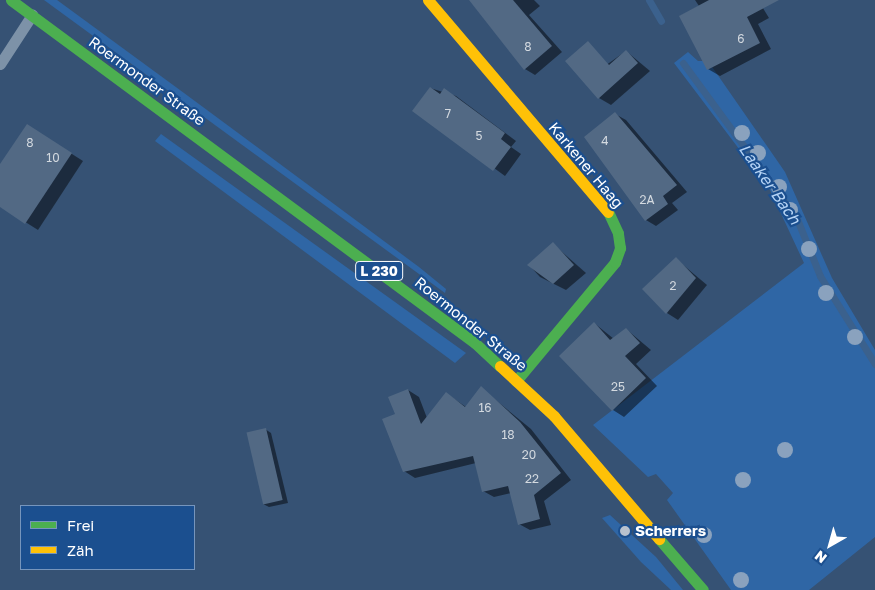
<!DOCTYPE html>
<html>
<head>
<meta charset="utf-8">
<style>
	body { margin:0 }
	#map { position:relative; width:875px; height:590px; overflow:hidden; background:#365274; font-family:"Golos Text",sans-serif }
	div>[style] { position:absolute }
	.green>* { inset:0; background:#2f66a5 }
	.shadow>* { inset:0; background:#0007 }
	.stream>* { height:7px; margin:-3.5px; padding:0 3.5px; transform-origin:3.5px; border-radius:3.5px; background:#3b618d }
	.building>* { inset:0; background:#526984; transform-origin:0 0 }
	.lane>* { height:11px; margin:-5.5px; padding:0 5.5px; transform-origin:5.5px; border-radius:5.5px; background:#7d92a8 }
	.fast>* { height:11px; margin:-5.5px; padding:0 5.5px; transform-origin:5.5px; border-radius:5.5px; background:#4caf50 }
	.slow>* { height:11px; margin:-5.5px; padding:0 5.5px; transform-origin:5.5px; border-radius:5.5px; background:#ffc107 }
	.trees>* { width:16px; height:16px; margin:-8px; border-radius:50%; background:#8aa2be }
	.dots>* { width:14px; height:14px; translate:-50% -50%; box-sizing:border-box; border:2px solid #1b4f8f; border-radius:50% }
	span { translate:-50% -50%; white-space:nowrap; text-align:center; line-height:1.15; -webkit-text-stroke:4.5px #1b4f8f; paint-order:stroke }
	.number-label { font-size:12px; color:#d4dae0 }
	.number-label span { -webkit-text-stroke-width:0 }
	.shield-label span { padding:1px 4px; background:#1b4f8f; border:1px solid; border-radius:4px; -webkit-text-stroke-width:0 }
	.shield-label { font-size:14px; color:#fff; font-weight:700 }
	.street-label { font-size:15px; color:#fff }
	.poi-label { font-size:15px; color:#fff; font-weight:700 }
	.left { translate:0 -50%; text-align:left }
	.water-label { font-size:16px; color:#b5d3f5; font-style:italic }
	.legend { position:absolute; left:20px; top:505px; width:175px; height:65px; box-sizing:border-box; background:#1b4f8f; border:1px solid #7695bc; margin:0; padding:6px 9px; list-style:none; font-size:15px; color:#fff }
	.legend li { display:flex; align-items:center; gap:10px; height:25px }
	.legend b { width:25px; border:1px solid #7695bc }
	.north { position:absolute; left:805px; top:520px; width:50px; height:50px; -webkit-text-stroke:4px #1b4f8f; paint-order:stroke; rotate:218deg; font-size:14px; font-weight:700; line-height:20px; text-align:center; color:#fff }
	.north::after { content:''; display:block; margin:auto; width:18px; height:22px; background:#fff; clip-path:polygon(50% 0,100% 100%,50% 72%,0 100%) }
</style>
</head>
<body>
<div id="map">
	<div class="green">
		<i style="clip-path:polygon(44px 0,57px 0,184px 93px,419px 267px,446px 289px,445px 293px)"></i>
		<i style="clip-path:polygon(688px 52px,698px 61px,708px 61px,785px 172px,832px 278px,875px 350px,875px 537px,809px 590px,731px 590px,667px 500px,673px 493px,656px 474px,648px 477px,593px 425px,804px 263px,770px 190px,674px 63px)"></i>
		<i style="clip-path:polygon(161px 134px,466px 353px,455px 363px,155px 141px)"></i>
		<i style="clip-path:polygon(610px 515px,656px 557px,683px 590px,671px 590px,641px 562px,602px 518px)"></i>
	</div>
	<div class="shadow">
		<i style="clip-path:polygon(471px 0,534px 0,540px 6px,529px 15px,562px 52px,535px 75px,525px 69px)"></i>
		<i style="clip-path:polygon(695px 0,758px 0,769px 18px,758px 24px,771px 49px,720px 76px,708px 69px,680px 16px,699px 6px)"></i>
		<i style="clip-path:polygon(626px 51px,650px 71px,611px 105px,599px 98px,602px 68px)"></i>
		<i style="clip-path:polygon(430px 88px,456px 96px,516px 141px,511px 147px,521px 154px,505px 176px,414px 110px)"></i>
		<i style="clip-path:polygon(615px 114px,626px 120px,687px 192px,672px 203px,678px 210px,656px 226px,646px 220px)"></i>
		<i style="clip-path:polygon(39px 133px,83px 161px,38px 230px,0 206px,0 166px)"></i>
		<i style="clip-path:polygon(553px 244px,586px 273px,566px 290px,540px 277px,529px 265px)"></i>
		<i style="clip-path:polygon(676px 259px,707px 285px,678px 320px,667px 313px)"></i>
		<i style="clip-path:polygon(594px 323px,614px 339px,626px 329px,651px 350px,636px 364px,657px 386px,624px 417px,613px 410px)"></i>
		<i style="clip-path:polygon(481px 388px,531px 429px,571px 480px,544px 501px,551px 525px,530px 530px,519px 524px,511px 493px,494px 497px,483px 491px,476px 463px,415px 478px,404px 471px,396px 415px,408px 390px,419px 397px,427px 418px,447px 394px,466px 407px)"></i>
		<i style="clip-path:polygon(265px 429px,271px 433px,288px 503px,269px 507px,263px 504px)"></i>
	</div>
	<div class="stream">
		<i style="left:649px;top:0;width:24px;rotate:60deg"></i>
		<i style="left:683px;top:63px;width:193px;rotate:53.8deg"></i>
		<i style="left:797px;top:219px;width:61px;rotate:68deg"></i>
		<i style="left:820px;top:276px;width:104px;rotate:58deg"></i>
	</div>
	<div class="building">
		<i style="clip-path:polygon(469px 0,513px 0,552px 46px,524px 70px)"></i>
		<i style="clip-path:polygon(709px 0,779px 0,747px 17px,760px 43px,707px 70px,679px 16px)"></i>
		<i style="clip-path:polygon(588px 41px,609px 65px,626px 50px,638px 63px,598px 99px,565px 61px)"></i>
		<i style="clip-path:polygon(430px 87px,440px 94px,444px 88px,505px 133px,501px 139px,511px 147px,493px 171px,412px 111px)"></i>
		<i style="clip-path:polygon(615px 112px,677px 185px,663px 196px,668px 204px,645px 221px,584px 137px)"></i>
		<i style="clip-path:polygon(27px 124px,72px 153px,25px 224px,0 207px,0 164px)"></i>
		<i style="clip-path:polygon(553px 242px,574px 265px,553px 284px,527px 265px)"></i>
		<i style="clip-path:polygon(676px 257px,696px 278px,666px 314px,642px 289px)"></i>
		<i style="clip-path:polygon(594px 322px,610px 340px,626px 328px,640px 343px,625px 356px,646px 378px,612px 411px,559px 356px)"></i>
		<i style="clip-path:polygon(481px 386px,520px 422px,561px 473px,534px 495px,540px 519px,518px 525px,508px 486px,482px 492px,473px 456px,403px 472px,382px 419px,395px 414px,388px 397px,408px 389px,421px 424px,446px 392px,465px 407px)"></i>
		<i style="left:266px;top:428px;width:74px;height:20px;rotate:77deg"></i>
	</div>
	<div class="lane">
		<i style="left:0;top:64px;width:59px;rotate:-56.9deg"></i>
	</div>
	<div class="fast">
		<i style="left:11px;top:0;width:577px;rotate:36.47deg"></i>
		<i style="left:475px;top:343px;width:34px;rotate:43deg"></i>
		<i style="left:516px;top:381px;width:155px;rotate:-50.2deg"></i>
		<i style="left:615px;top:262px;width:15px;rotate:-70deg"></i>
		<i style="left:620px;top:248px;width:15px;rotate:-98deg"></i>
		<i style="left:618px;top:233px;width:23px;rotate:-115deg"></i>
		<i style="left:659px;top:539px;width:67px;rotate:49.2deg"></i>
	</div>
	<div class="slow">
		<i style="left:428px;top:0;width:278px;rotate:49.7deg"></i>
		<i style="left:500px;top:366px;width:74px;rotate:42.8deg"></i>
		<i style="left:554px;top:416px;width:162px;rotate:49.5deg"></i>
	</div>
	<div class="trees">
		<i style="left:742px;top:133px"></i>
		<i style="left:758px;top:153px"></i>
		<i style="left:779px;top:187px"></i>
		<i style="left:790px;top:210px"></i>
		<i style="left:809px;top:249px"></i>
		<i style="left:826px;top:293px"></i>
		<i style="left:855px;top:337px"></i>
		<i style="left:785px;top:450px"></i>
		<i style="left:743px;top:480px"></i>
		<i style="left:704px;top:535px"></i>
		<i style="left:741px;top:580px"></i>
	</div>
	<div class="dots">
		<i style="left:625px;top:531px;background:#b9c2ce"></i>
	</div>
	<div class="number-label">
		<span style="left:741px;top:39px">6</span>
		<span style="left:528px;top:47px">8</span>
		<span style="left:448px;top:114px">7</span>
		<span style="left:479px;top:136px">5</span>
		<span style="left:605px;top:141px">4</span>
		<span style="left:30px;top:143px">8</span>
		<span style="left:53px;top:158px">10</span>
		<span style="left:647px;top:200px">2A</span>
		<span style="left:673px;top:286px">2</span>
		<span style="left:618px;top:387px">25</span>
		<span style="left:485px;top:408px">16</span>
		<span style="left:508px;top:435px">18</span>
		<span style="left:529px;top:455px">20</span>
		<span style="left:532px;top:479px">22</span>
	</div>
	<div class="shield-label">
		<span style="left:379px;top:271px">L 230</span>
	</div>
	<div class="street-label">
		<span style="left:147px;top:81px;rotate:36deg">Roermonder Straße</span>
		<span style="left:586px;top:165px;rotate:50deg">Karkener Haag</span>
		<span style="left:471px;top:324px;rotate:39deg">Roermonder Straße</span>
	</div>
	<div class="poi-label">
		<span class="left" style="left:635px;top:531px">Scherrers</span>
	</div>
	<div class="water-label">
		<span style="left:770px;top:184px;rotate:55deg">Laaker Bach</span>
	</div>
	<ul class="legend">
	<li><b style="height:6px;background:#4caf50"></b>Frei</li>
	<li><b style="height:6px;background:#ffc107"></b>Zäh</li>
	</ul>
	<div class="north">N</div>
</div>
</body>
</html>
